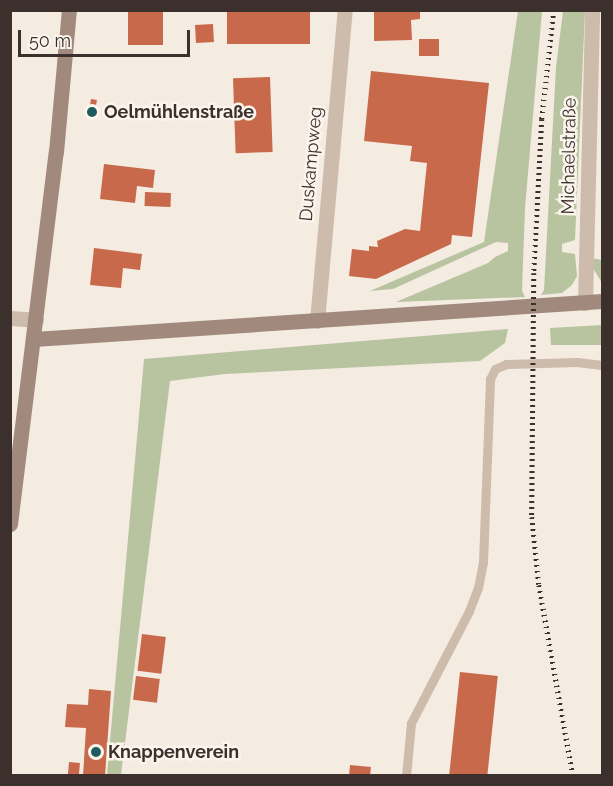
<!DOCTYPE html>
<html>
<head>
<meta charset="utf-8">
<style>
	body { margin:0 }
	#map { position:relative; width:613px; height:786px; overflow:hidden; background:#f4ebe1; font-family:Raleway,sans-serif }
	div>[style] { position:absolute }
	.green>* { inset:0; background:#b8c4a0 }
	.building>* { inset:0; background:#c8694b; transform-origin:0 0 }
	.lane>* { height:9px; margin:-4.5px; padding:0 4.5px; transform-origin:4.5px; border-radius:4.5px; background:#cdbbac }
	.street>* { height:15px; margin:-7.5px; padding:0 7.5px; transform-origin:7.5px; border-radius:7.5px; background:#cdbbac }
	.secondary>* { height:15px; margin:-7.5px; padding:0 7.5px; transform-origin:7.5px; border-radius:7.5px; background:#a18a7d }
	.rail>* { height:4.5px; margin-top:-2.25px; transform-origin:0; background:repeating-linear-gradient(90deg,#3b302b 0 1.5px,transparent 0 6px) }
	.dots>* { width:16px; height:16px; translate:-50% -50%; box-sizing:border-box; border:3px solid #fbf5ee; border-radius:50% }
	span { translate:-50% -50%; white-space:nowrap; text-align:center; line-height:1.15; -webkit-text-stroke:5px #fbf5ee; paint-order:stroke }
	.poi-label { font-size:18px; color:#3b302b; font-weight:700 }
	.left { translate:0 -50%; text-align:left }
	.street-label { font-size:18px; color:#3b302b }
	.frame { position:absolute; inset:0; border:12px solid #3b302b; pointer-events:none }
	.scale { position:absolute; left:18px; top:30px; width:172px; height:27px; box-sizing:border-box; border:3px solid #3b302b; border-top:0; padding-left:8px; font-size:18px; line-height:21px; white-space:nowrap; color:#3b302b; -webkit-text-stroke:4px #fbf5ee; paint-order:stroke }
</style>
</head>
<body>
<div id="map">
	<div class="green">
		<i style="clip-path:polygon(518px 11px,542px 11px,525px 208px,522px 291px,525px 297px,396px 302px,488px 263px,495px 257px,508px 251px,508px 243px,496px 242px,393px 289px,370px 291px,484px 242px)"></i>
		<i style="clip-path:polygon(563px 11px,585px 11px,575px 240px,562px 244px,562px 252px,575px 254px,577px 276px,572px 285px,562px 293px,541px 295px,544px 290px,556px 67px)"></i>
		<i style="clip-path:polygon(591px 258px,602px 260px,602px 283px,594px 270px)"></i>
		<i style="clip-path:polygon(602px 325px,602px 345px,551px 345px,550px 328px)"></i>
		<i style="clip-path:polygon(508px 329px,505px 343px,480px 361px,225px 374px,170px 381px,121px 775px,107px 775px,144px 359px)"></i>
	</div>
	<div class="building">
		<i style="left:128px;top:10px;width:35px;height:35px"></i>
		<i style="left:227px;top:10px;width:83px;height:34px"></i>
		<i style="clip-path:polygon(374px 10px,420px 12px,420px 19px,411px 20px,412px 40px,374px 41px)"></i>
		<i style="left:213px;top:24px;width:18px;height:18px;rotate:87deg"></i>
		<i style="left:439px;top:39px;width:17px;height:20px;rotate:90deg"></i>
		<i style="clip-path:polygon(371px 71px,489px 83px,472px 237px,452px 235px,451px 244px,376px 279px,349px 276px,352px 249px,369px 251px,369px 246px,378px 247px,377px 241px,405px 229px,420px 231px,427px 163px,410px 161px,412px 146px,364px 141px)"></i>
		<i style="left:270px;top:77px;width:75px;height:37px;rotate:88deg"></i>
		<i style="left:91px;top:99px;width:6px;height:10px;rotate:9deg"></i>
		<i style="clip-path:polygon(104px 164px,155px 170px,153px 188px,137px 186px,135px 203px,100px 199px)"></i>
		<i style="left:145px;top:192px;width:26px;height:14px;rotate:2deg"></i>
		<i style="clip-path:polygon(94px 248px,142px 254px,140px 270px,123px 268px,121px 288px,90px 285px)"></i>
		<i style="left:142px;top:634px;width:24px;height:37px;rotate:7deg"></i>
		<i style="left:460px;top:672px;width:38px;height:105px;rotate:6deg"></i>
		<i style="left:136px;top:676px;width:24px;height:24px;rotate:7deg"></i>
		<i style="clip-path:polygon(89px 689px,111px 691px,105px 776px,83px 776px,86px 728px,65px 727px,67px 704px,88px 705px)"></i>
		<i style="left:69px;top:762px;width:11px;height:14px;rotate:5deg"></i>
		<i style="clip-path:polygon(350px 765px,371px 767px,370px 776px,349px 776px)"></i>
	</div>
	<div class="lane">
		<i style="left:406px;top:776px;width:53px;rotate:-84.6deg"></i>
		<i style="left:411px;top:723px;width:126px;rotate:-62.6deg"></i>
		<i style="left:469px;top:611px;width:25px;rotate:-69deg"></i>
		<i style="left:478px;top:588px;width:26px;rotate:-79deg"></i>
		<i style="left:483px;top:562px;width:183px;rotate:-87.8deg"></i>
		<i style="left:490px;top:379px;width:11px;rotate:-63deg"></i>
		<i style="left:495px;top:369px;width:12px;rotate:-24deg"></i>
		<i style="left:506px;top:364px;width:71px;rotate:-1.6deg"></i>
		<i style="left:577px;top:362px;width:25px;rotate:7deg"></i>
	</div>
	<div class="street">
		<i style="left:585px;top:303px;width:293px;rotate:-88.6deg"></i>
		<i style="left:10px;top:318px;width:26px;rotate:4deg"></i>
		<i style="left:317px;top:321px;width:312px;rotate:-84.9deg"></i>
	</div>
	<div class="secondary">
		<i style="left:34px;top:339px;width:569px;rotate:-3.83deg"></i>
		<i style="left:10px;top:524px;width:375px;rotate:-83deg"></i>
		<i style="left:56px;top:152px;width:143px;rotate:-84.8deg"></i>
	</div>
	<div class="rail">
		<i style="left:554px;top:10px;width:110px;rotate:96.3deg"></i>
		<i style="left:542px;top:119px;width:154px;rotate:93deg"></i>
		<i style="left:534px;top:273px;width:244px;rotate:90.5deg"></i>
		<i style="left:532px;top:517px;width:68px;rotate:84.1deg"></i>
		<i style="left:539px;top:585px;width:194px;rotate:79.9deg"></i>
	</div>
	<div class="dots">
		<i style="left:92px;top:112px;background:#1f5a5e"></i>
		<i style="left:96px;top:752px;background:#1f5a5e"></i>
	</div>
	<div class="poi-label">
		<span class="left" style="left:104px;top:112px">Oelmühlenstraße</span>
		<span class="left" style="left:108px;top:752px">Knappenverein</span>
	</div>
	<div class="street-label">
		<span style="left:569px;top:156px;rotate:-89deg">Michaelstraße</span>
		<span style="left:311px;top:164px;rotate:-85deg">Duskampweg</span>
	</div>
	<div class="frame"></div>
	<div class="scale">50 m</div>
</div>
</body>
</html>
